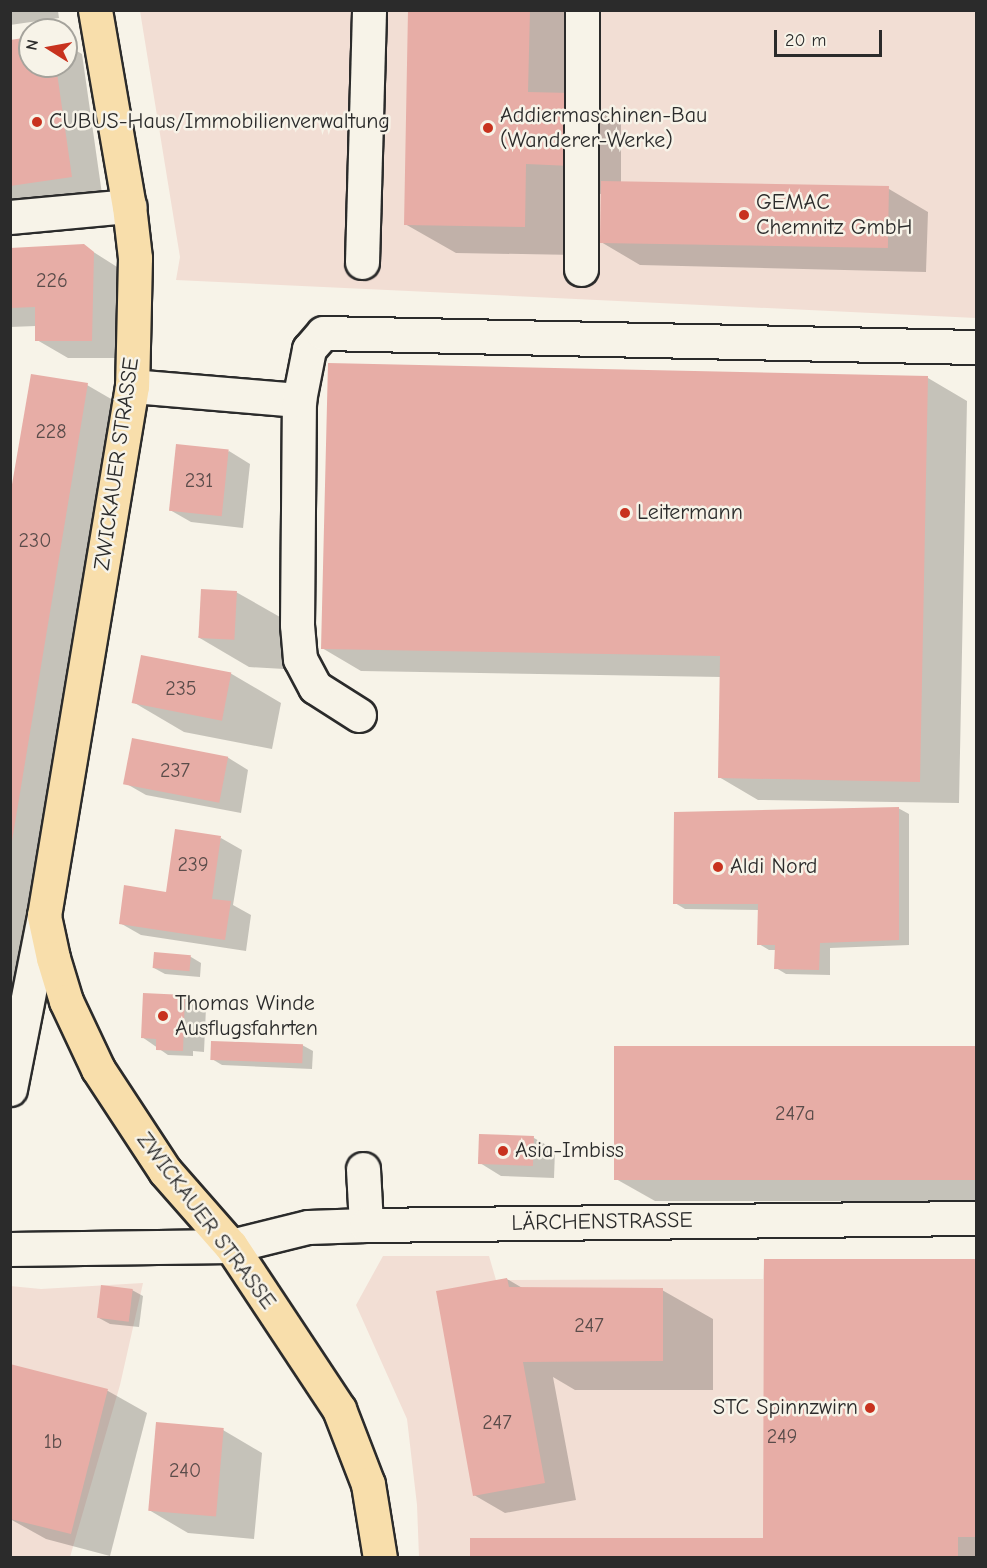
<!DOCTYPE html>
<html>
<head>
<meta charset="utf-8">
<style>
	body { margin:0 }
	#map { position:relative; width:987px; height:1568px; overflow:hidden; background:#f7f3e8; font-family:"Comic Neue",sans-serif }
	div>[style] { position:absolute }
	.built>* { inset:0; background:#f2ded4 }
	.shadow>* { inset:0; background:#0003 }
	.building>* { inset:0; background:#e7ada6; transform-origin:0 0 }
	.roads { filter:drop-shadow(2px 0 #2b2b2b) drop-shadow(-2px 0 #2b2b2b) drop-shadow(0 2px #2b2b2b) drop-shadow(0 -2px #2b2b2b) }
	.minor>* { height:33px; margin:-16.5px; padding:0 16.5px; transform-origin:16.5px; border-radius:16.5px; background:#f7f3e8 }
	.major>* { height:33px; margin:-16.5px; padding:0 16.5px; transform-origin:16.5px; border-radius:16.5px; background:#f8deab }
	.dots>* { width:16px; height:16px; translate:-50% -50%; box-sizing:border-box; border:3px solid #f7f3e8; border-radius:50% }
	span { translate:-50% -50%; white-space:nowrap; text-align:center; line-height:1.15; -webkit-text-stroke:5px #f7f3e8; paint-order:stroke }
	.number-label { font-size:20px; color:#5a4c4a }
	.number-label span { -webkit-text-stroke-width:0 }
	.poi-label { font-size:22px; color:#2b2b2b }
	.left { translate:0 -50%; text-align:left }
	.right { translate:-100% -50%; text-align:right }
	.street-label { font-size:22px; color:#2b2b2b }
	.frame { position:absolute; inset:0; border:12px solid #2b2b2b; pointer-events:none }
	.north { position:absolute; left:18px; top:18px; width:60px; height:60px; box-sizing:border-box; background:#f7f3e8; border:2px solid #a5a39c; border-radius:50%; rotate:281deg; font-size:16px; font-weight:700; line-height:24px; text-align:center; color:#2b2b2b }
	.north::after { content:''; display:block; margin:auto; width:21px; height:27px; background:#c8321e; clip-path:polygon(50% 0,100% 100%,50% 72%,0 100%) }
	.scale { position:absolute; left:774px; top:30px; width:108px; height:27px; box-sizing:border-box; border:3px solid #2b2b2b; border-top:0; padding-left:8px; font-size:18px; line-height:21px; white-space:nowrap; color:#2b2b2b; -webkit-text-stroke:4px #f7f3e8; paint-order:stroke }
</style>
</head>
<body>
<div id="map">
	<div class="built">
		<i style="clip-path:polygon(140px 11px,976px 11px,976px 318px,176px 280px,180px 257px)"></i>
		<i style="clip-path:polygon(383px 1256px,489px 1256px,496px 1280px,763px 1279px,764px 1259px,976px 1259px,976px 1557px,419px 1557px,417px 1505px,407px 1419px,356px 1305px)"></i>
		<i style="clip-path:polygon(143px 1283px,120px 1385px,70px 1557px,11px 1557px,10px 1286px,41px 1289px)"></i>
	</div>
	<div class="shadow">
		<i style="clip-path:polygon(10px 10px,61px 10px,58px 11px,59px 18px,10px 25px)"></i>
		<i style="clip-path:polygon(410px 10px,581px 10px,579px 99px,621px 124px,621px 183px,889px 189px,928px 212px,926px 272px,640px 265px,601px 242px,602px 194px,577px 193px,576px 255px,456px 253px,405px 224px)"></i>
		<i style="clip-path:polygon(30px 39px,30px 66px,66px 66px,66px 45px,82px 54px,102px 194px,10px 203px,10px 42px)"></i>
		<i style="clip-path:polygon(84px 246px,125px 272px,122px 358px,68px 358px,37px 340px,36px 326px,10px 327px,10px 250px)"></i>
		<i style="clip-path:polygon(928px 378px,967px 401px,959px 803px,758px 800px,719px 777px,721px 677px,361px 671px,322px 648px)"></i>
		<i style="clip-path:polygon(87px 385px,118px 403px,21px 991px,10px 990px,10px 503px)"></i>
		<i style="clip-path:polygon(229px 451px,250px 464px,243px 528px,191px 522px,170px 510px)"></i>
		<i style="clip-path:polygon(236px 592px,287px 621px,284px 669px,249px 667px,198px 637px)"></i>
		<i style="clip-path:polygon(230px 673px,281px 703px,272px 749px,184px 732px,133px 702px)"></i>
		<i style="clip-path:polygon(227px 757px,248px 770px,241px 813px,146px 795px,125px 783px)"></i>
		<i style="clip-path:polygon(898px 808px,909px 814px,909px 945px,830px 948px,830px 975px,786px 974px,776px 968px,777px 950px,769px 950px,759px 944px,759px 910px,685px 909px,675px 903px)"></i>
		<i style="clip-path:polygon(221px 838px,242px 850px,233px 905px,251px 915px,246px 951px,141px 935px,120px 923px,167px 893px)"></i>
		<i style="clip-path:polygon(155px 954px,191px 957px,201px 963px,200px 977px,165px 974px,154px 968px)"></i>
		<i style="clip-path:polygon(184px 996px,206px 1008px,204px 1052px,193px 1051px,193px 1056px,168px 1055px,142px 1037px)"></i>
		<i style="clip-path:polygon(302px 1045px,313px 1051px,312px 1069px,222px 1065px,212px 1059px)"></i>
		<i style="clip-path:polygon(976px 1047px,976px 1201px,655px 1201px,616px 1179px,616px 1048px)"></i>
		<i style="clip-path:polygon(481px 1136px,534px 1138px,555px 1150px,554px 1178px,501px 1176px,480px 1163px)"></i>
		<i style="clip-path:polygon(765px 1261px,976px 1261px,976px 1558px,472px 1558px,472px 1539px,764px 1539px)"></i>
		<i style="clip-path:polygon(507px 1279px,524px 1289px,662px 1290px,713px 1319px,713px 1390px,575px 1390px,553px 1377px,576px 1500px,505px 1513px,474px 1495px)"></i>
		<i style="clip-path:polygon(132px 1290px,143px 1296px,139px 1327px,110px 1324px,99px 1318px)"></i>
		<i style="clip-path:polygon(10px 1366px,108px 1391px,147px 1413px,110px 1556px,46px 1539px,10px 1519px)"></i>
		<i style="clip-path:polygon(223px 1430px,262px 1453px,254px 1539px,188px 1533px,149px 1510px)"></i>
	</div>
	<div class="building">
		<i style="clip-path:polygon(408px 10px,530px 10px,528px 92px,571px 93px,571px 166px,526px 164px,525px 227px,404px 225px)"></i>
		<i style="clip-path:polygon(30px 37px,30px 66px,56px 66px,72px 177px,10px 186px,10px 40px)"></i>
		<i style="left:601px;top:181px;width:288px;height:62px;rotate:1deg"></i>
		<i style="clip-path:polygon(84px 244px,94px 252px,92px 341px,35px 341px,35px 307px,10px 308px,10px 248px)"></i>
		<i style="clip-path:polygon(328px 363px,928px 376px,920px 782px,718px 778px,720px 656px,321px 649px)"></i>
		<i style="clip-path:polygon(31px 374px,88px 383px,12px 841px,10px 496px)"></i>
		<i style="left:176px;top:444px;width:53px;height:67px;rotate:6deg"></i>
		<i style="left:201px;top:589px;width:36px;height:49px;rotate:3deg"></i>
		<i style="left:141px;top:655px;width:92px;height:49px;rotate:11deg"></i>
		<i style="left:132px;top:738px;width:98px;height:47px;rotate:11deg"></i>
		<i style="clip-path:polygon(899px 807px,899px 940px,820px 943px,819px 970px,774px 969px,775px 945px,757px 945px,758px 904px,673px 904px,674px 812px)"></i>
		<i style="clip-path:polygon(175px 829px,221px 836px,212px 899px,231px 901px,225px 940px,119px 924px,124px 885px,166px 892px)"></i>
		<i style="left:154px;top:952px;width:37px;height:16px;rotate:5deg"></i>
		<i style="clip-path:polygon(143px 993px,185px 995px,183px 1051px,156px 1050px,156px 1039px,141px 1038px)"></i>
		<i style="left:211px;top:1041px;width:92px;height:19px;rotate:2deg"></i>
		<i style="left:614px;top:1046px;width:362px;height:134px"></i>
		<i style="left:479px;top:1134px;width:55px;height:30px;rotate:2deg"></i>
		<i style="clip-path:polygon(764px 1259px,976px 1259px,976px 1537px,958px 1537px,958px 1557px,470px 1557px,470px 1538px,763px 1538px)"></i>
		<i style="clip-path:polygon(507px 1278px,509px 1287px,663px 1288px,663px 1361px,523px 1362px,545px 1483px,473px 1496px,436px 1291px)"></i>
		<i style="left:101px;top:1285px;width:32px;height:33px;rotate:7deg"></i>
		<i style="clip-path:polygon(10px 1364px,108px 1389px,71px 1534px,10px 1519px)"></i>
		<i style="left:156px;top:1422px;width:68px;height:89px;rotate:5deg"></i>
	</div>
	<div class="roads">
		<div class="minor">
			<i style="left:10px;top:217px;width:120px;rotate:-5.3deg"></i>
			<i style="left:362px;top:262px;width:252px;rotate:-88.4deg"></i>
			<i style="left:581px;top:269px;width:259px;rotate:-89.8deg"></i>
			<i style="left:132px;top:386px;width:168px;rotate:4.8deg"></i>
			<i style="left:359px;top:715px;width:52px;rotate:-147.5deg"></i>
			<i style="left:315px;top:687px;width:32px;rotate:-118deg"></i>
			<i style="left:300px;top:659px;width:34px;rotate:-95deg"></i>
			<i style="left:297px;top:625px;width:225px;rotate:-89.5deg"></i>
			<i style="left:299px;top:400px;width:52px;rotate:-78.9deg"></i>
			<i style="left:309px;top:349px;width:21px;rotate:-49deg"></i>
			<i style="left:323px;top:333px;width:653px;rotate:1.23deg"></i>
			<i style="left:10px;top:1089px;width:176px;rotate:-78.9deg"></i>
			<i style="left:363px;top:1169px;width:56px;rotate:86.9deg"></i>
			<i style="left:10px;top:1249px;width:221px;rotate:-0.8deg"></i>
			<i style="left:231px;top:1246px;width:79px;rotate:-13.9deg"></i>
			<i style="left:308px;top:1227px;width:58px;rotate:-2deg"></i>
			<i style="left:366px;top:1225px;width:610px;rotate:-0.66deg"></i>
		</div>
		<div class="major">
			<i style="left:95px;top:10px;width:199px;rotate:80.2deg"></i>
			<i style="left:129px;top:206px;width:52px;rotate:83.4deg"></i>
			<i style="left:135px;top:258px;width:128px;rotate:91.3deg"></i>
			<i style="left:132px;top:386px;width:537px;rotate:99.43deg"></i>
			<i style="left:44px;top:916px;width:43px;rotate:77.9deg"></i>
			<i style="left:53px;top:958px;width:45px;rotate:73.2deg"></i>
			<i style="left:66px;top:1001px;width:75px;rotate:64.8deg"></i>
			<i style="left:98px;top:1069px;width:122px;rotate:56.7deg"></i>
			<i style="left:165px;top:1171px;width:100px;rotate:48.7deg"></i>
			<i style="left:231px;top:1246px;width:196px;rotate:56.5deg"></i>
			<i style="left:339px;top:1409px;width:80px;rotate:68.9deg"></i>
			<i style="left:368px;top:1484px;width:75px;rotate:80.8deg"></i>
		</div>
	</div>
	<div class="dots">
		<i style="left:37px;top:122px;background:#c8321e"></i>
		<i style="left:488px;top:128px;background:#c8321e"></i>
		<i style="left:744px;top:215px;background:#c8321e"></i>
		<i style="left:625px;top:513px;background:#c8321e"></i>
		<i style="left:718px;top:867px;background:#c8321e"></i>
		<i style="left:163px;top:1016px;background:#c8321e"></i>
		<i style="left:503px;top:1151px;background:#c8321e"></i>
		<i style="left:870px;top:1408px;background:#c8321e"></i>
	</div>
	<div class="number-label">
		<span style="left:52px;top:280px">226</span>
		<span style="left:51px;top:431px">228</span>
		<span style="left:199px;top:480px">231</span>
		<span style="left:35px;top:540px">230</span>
		<span style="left:181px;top:688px">235</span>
		<span style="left:175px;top:770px">237</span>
		<span style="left:193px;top:864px">239</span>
		<span style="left:795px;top:1113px">247a</span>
		<span style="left:589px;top:1325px">247</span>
		<span style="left:497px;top:1422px">247</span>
		<span style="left:782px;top:1436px">249</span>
		<span style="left:53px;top:1441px">1b</span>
		<span style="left:185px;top:1470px">240</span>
	</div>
	<div class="poi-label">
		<span class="left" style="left:500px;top:128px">Addiermaschinen-Bau<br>(Wanderer-Werke)</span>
		<span class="left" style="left:49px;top:122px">CUBUS-Haus/Immobilienverwaltung</span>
		<span class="left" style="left:756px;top:215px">GEMAC<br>Chemnitz GmbH</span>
		<span class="left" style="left:637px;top:513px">Leitermann</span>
		<span class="left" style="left:730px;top:867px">Aldi Nord</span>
		<span class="left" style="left:175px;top:1016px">Thomas Winde<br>Ausflugsfahrten</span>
		<span class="left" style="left:515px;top:1151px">Asia-Imbiss</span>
		<span class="right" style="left:858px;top:1408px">STC Spinnzwirn</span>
	</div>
	<div class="street-label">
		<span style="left:117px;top:464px;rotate:-82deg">ZWICKAUER STRASSE</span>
		<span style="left:206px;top:1221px;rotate:53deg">ZWICKAUER STRASSE</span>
		<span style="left:602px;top:1222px;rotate:-1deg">LÄRCHENSTRASSE</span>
	</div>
	<div class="frame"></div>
	<div class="north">N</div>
	<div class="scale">20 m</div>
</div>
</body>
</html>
